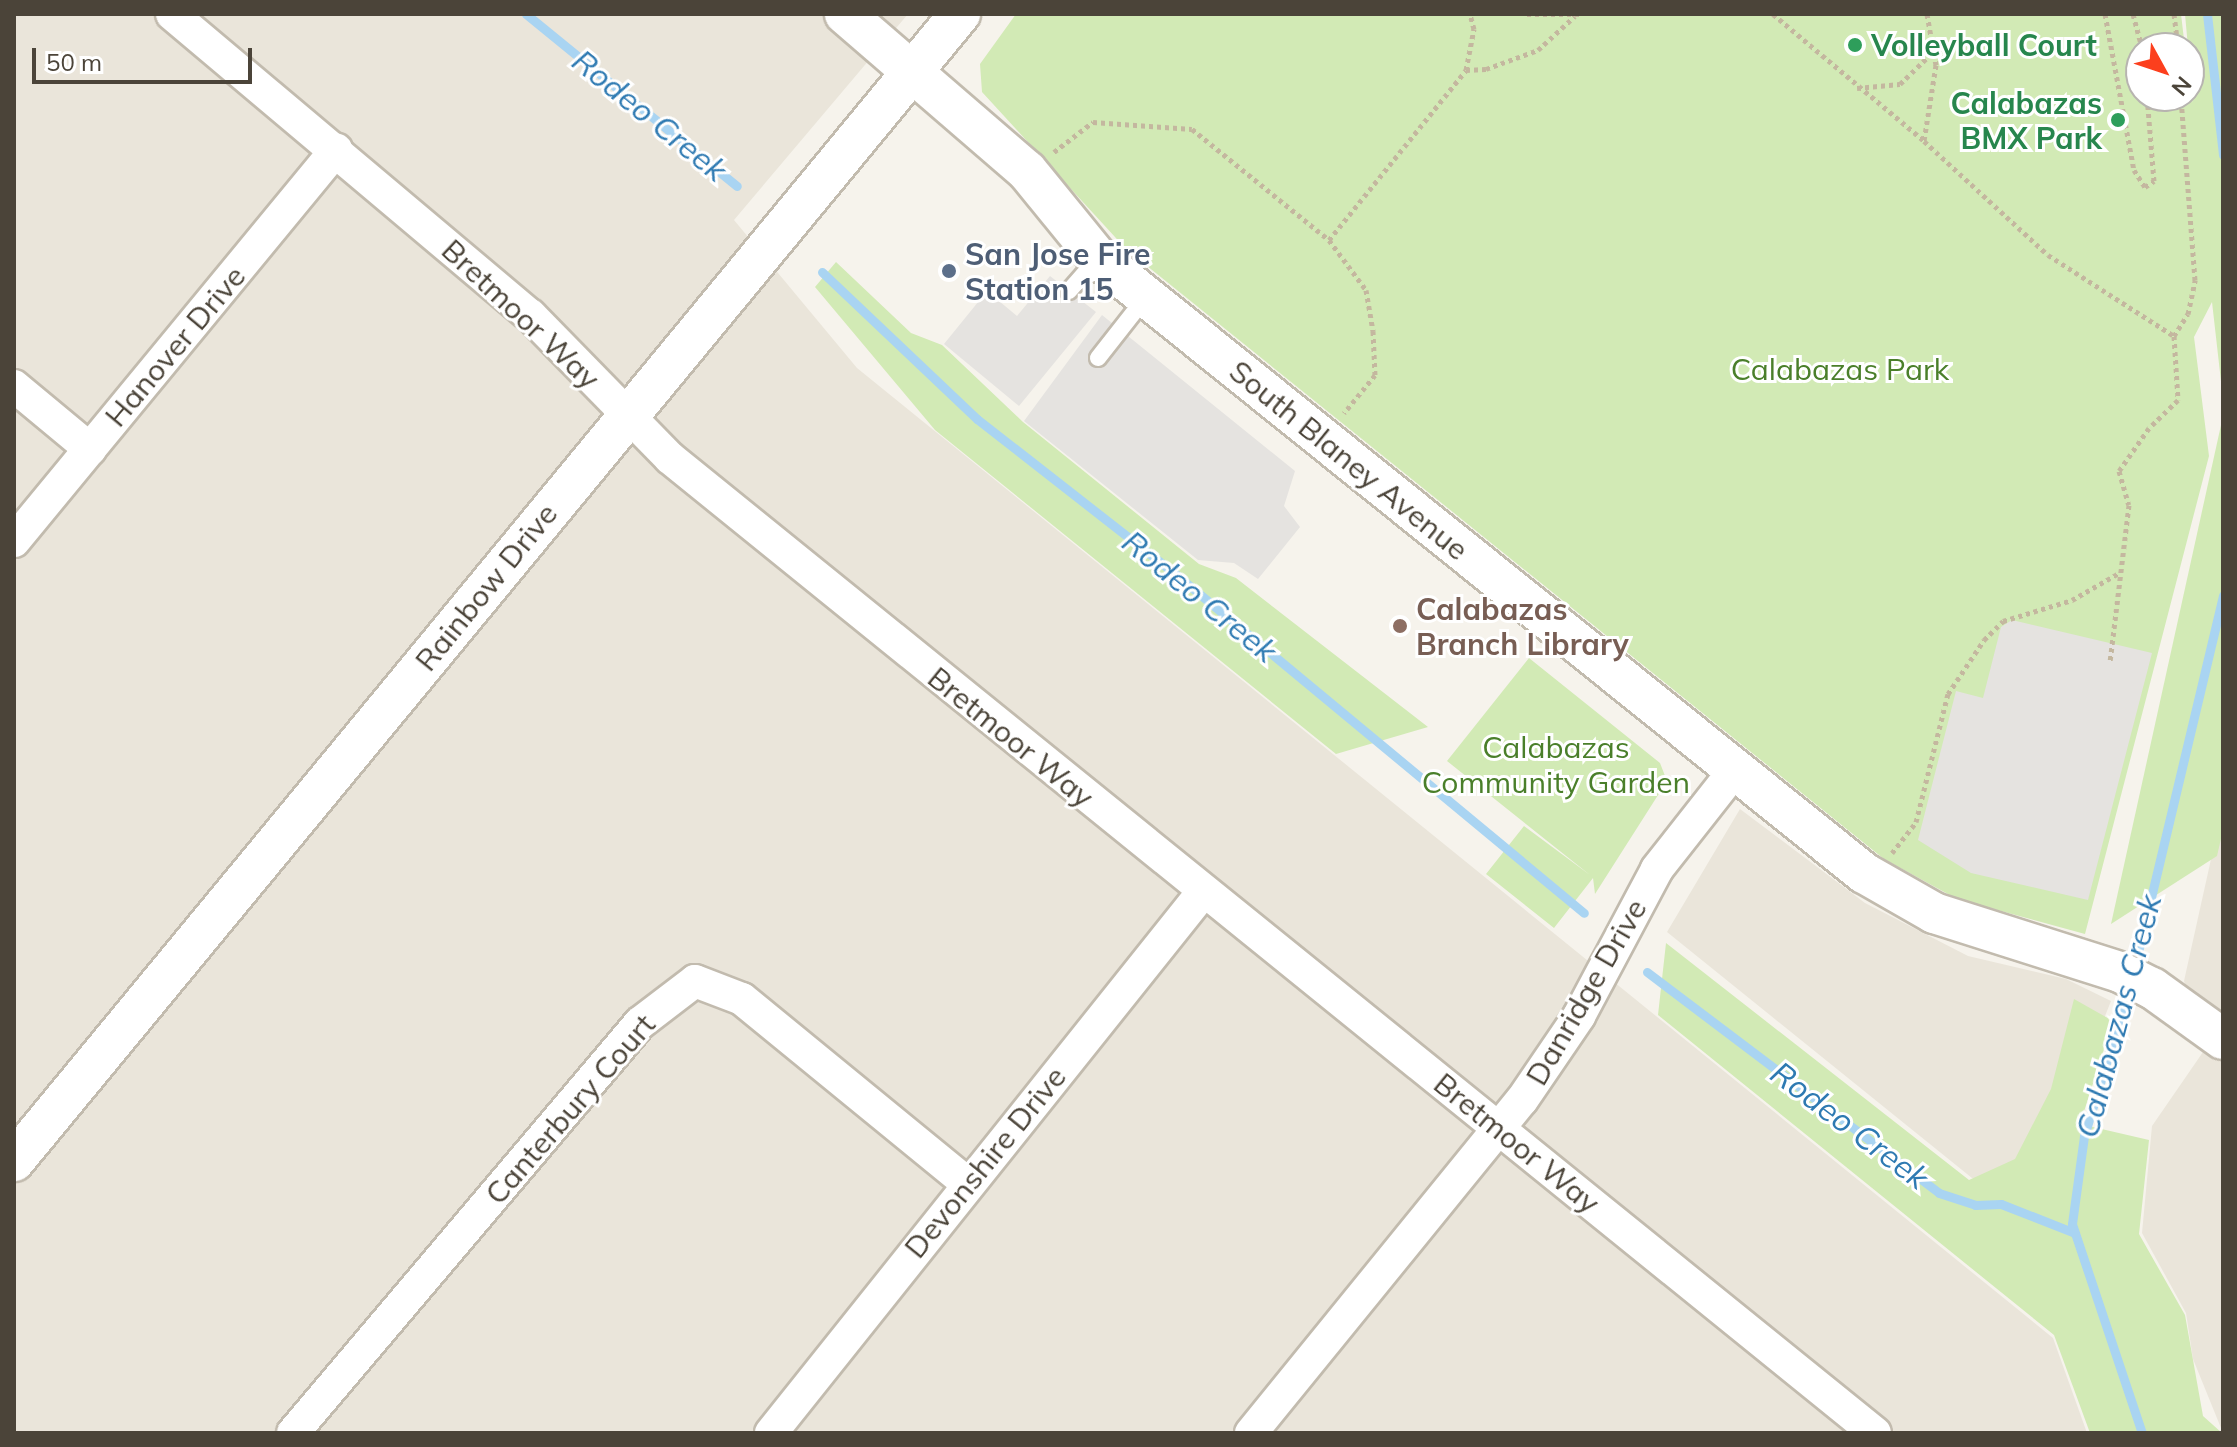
<!DOCTYPE html>
<html>
<head>
<meta charset="utf-8">
<style>
	body { margin:0 }
	#map { position:relative; width:2237px; height:1447px; overflow:hidden; background:#f6f3ec; font-family:Mulish,sans-serif }
	div>[style] { position:absolute }
	.residential>* { inset:0; background:#eae5da }
	.green>* { inset:0; background:#d2eab5 }
	.parking>* { inset:0; background:#e5e3e0 }
	.stream>* { height:9px; margin:-4.5px; padding:0 4.5px; transform-origin:4.5px; border-radius:4.5px; background:#a9d4f2 }
	.path>* { height:5px; margin-top:-2.5px; transform-origin:0; background:repeating-linear-gradient(90deg,#c4b79f 0 4px,transparent 0 8px) }
	.roads { filter:drop-shadow(2px 0 #c2bbae) drop-shadow(-2px 0 #c2bbae) drop-shadow(0 2px #c2bbae) drop-shadow(0 -2px #c2bbae) }
	.service>* { height:16px; margin:-8px; padding:0 8px; transform-origin:8px; border-radius:8px; background:#fff }
	.minor>* { height:32px; margin:-16px; padding:0 16px; transform-origin:16px; border-radius:16px; background:#fff }
	.tertiary>* { height:40px; margin:-20px; padding:0 20px; transform-origin:20px; border-radius:20px; background:#fff }
	.dots>* { width:22px; height:22px; translate:-50% -50%; box-sizing:border-box; border:4px solid #fff; border-radius:50% }
	span { translate:-50% -50%; white-space:nowrap; text-align:center; line-height:1.15; -webkit-text-stroke:6px #fff; paint-order:stroke }
	.leisure-label { font-size:30px; color:#27864d; font-weight:700 }
	.left { translate:0 -50%; text-align:left }
	.right { translate:-100% -50%; text-align:right }
	.service-label { font-size:30px; color:#4e5e75; font-weight:700 }
	.street-label { font-size:30px; color:#4b4439 }
	.park-label { font-size:30px; color:#4a7f2a }
	.education-label { font-size:30px; color:#785e54; font-weight:700 }
	.water-label { font-size:32px; color:#2e7ab2; font-style:italic }
	.frame { position:absolute; inset:0; border:16px solid #4b4439; pointer-events:none }
	.north { position:absolute; left:2125px; top:32px; width:80px; height:80px; box-sizing:border-box; background:#fff; border:2px solid #b7b4b0; border-radius:50%; rotate:130deg; font-size:22px; font-weight:700; line-height:32px; text-align:center; color:#4b4439 }
	.north::after { content:''; display:block; margin:auto; width:28px; height:36px; background:#fc3f1d; clip-path:polygon(50% 0,100% 100%,50% 72%,0 100%) }
	.scale { position:absolute; left:32px; top:48px; width:220px; height:36px; box-sizing:border-box; border:4px solid #4b4439; border-top:0; padding-left:10px; font-size:24px; line-height:28px; white-space:nowrap; color:#4b4439; -webkit-text-stroke:6px #fff; paint-order:stroke }
</style>
</head>
<body>
<div id="map">
	<div class="residential">
		<i style="clip-path:polygon(14px 14px,908px 14px,734px 220px,857px 368px,2053px 1338px,2087px 1433px,14px 1433px)"></i>
		<i style="clip-path:polygon(2223px 805px,2223px 1433px,2193px 1359px,2186px 1313px,2142px 1233px,2152px 1126px,2203px 1052px,2184px 981px)"></i>
		<i style="clip-path:polygon(1740px 809px,1865px 903px,1968px 956px,2066px 979px,2111px 1001px,2035px 1192px,1972px 1178px,1667px 932px)"></i>
	</div>
	<div class="green">
		<i style="clip-path:polygon(1016px 14px,2181px 14px,2185px 48px,2141px 48px,2141px 96px,2189px 96px,2189px 79px,2193px 103px,2185px 14px,2223px 14px,2223px 399px,2212px 302px,2194px 337px,2209px 456px,2085px 934px,1957px 899px,1884px 859px,1126px 249px,982px 92px,980px 64px)"></i>
		<i style="clip-path:polygon(836px 262px,911px 333px,942px 345px,1023px 422px,1199px 564px,1236px 578px,1428px 727px,1336px 754px,935px 430px,815px 287px)"></i>
		<i style="clip-path:polygon(2223px 416px,2223px 830px,2217px 856px,2111px 924px)"></i>
		<i style="clip-path:polygon(1529px 658px,1660px 763px,1667px 781px,1595px 894px,1593px 878px,1554px 928px,1486px 874px,1524px 826px,1590px 875px,1447px 761px)"></i>
		<i style="clip-path:polygon(1666px 943px,1969px 1180px,2015px 1159px,2051px 1089px,2074px 999px,2113px 1021px,2080px 1124px,2149px 1140px,2139px 1234px,2185px 1315px,2203px 1416px,2222px 1433px,2090px 1433px,2054px 1335px,1658px 1015px)"></i>
	</div>
	<div class="parking">
		<i style="clip-path:polygon(1050px 276px,1096px 312px,1019px 406px,944px 344px,987px 291px,1017px 316px)"></i>
		<i style="clip-path:polygon(1102px 315px,1295px 471px,1284px 506px,1300px 527px,1258px 579px,1234px 563px,1198px 560px,1024px 421px)"></i>
		<i style="clip-path:polygon(2012px 620px,2152px 653px,2088px 900px,1971px 873px,1918px 840px,1956px 691px,1983px 698px,2001px 627px)"></i>
	</div>
	<div class="stream">
		<i style="left:526px;top:14px;width:272px;rotate:39.2deg"></i>
		<i style="left:2207px;top:14px;width:142px;rotate:83.5deg"></i>
		<i style="left:822px;top:272px;width:214px;rotate:43.5deg"></i>
		<i style="left:977px;top:419px;width:256px;rotate:38deg"></i>
		<i style="left:1179px;top:577px;width:526px;rotate:39.68deg"></i>
		<i style="left:2134px;top:969px;width:384px;rotate:-76.6deg"></i>
		<i style="left:1647px;top:972px;width:366px;rotate:37.1deg"></i>
		<i style="left:1939px;top:1193px;width:38px;rotate:18deg"></i>
		<i style="left:1975px;top:1205px;width:26px;rotate:-2deg"></i>
		<i style="left:2001px;top:1204px;width:79px;rotate:21.4deg"></i>
		<i style="left:2129px;top:987px;width:156px;rotate:106.8deg"></i>
		<i style="left:2084px;top:1136px;width:89px;rotate:97.8deg"></i>
		<i style="left:2072px;top:1224px;width:220px;rotate:71.5deg"></i>
	</div>
	<div class="path">
		<i style="left:1527px;top:14px;width:52px"></i>
		<i style="left:1773px;top:14px;width:196px;rotate:40deg"></i>
		<i style="left:1927px;top:14px;width:52px;rotate:80deg"></i>
		<i style="left:1936px;top:65px;width:77px;rotate:99deg"></i>
		<i style="left:1924px;top:141px;width:168px;rotate:42.6deg"></i>
		<i style="left:2048px;top:255px;width:150px;rotate:32.7deg"></i>
		<i style="left:2174px;top:336px;width:64px;rotate:86.4deg"></i>
		<i style="left:2178px;top:400px;width:40px;rotate:136deg"></i>
		<i style="left:2149px;top:428px;width:52px;rotate:124.9deg"></i>
		<i style="left:2119px;top:471px;width:35px;rotate:74deg"></i>
		<i style="left:2129px;top:505px;width:158px;rotate:96.9deg"></i>
		<i style="left:2105px;top:14px;width:159px;rotate:79.5deg"></i>
		<i style="left:2134px;top:170px;width:20px;rotate:57deg"></i>
		<i style="left:2145px;top:187px;width:11px;rotate:-34deg"></i>
		<i style="left:2154px;top:181px;width:85px;rotate:-94.7deg"></i>
		<i style="left:2133px;top:14px;width:35px;rotate:75deg"></i>
		<i style="left:2174px;top:14px;width:34px;rotate:83deg"></i>
		<i style="left:1466px;top:70px;width:20px;rotate:-3deg"></i>
		<i style="left:1486px;top:69px;width:55px;rotate:-20.1deg"></i>
		<i style="left:1538px;top:50px;width:50px;rotate:-42.6deg"></i>
		<i style="left:1857px;top:88px;width:43px;rotate:-5.3deg"></i>
		<i style="left:1900px;top:84px;width:46px;rotate:-44.1deg"></i>
		<i style="left:1054px;top:152px;width:49px;rotate:-37.6deg"></i>
		<i style="left:1093px;top:122px;width:99px;rotate:4deg"></i>
		<i style="left:1192px;top:129px;width:176px;rotate:39deg"></i>
		<i style="left:1329px;top:240px;width:62px;rotate:53.5deg"></i>
		<i style="left:1366px;top:290px;width:42px;rotate:80.3deg"></i>
		<i style="left:1373px;top:331px;width:44px;rotate:87.4deg"></i>
		<i style="left:1375px;top:375px;width:49px;rotate:129.2deg"></i>
		<i style="left:1329px;top:240px;width:218px;rotate:-51.1deg"></i>
		<i style="left:1466px;top:70px;width:42px;rotate:-79deg"></i>
		<i style="left:1474px;top:29px;width:16px;rotate:-105deg"></i>
		<i style="left:2174px;top:336px;width:26px;rotate:-58deg"></i>
		<i style="left:2188px;top:314px;width:35px;rotate:-78deg"></i>
		<i style="left:2195px;top:280px;width:185px;rotate:-94.4deg"></i>
		<i style="left:1892px;top:853px;width:39px;rotate:-52deg"></i>
		<i style="left:1916px;top:822px;width:132px;rotate:-76deg"></i>
		<i style="left:1948px;top:694px;width:65px;rotate:-56.3deg"></i>
		<i style="left:1984px;top:640px;width:27px;rotate:-45deg"></i>
		<i style="left:2003px;top:621px;width:72px;rotate:-16.9deg"></i>
		<i style="left:2072px;top:600px;width:54px;rotate:-29.9deg"></i>
	</div>
	<div class="roads">
		<div class="service">
			<i style="left:1069px;top:291px;width:43px;rotate:-48.8deg"></i>
			<i style="left:1098px;top:358px;width:76px;rotate:-51.9deg"></i>
		</div>
		<div class="minor">
			<i style="left:172px;top:14px;width:468px;rotate:40.1deg"></i>
			<i style="left:530px;top:315px;width:200px;rotate:45.6deg"></i>
			<i style="left:670px;top:458px;width:1550px;rotate:38.98deg"></i>
			<i style="left:14px;top:386px;width:99px;rotate:39.7deg"></i>
			<i style="left:14px;top:541px;width:507px;rotate:-50.53deg"></i>
			<i style="left:293px;top:1433px;width:537px;rotate:-49.76deg"></i>
			<i style="left:640px;top:1023px;width:69px;rotate:-37.4deg"></i>
			<i style="left:695px;top:981px;width:50px;rotate:21deg"></i>
			<i style="left:742px;top:999px;width:292px;rotate:39.3deg"></i>
			<i style="left:771px;top:1433px;width:691px;rotate:-51.4deg"></i>
			<i style="left:1251px;top:1433px;width:429px;rotate:-50.9deg"></i>
			<i style="left:1522px;top:1100px;width:102px;rotate:-55.8deg"></i>
			<i style="left:1579px;top:1016px;width:166px;rotate:-62deg"></i>
			<i style="left:1657px;top:869px;width:125px;rotate:-51.8deg"></i>
		</div>
		<div class="tertiary">
			<i style="left:845px;top:14px;width:240px;rotate:40.8deg"></i>
			<i style="left:1027px;top:171px;width:112px;rotate:50.8deg"></i>
			<i style="left:1098px;top:258px;width:982px;rotate:38.76deg"></i>
			<i style="left:1864px;top:873px;width:81px;rotate:29.7deg"></i>
			<i style="left:1934px;top:913px;width:195px;rotate:17.6deg"></i>
			<i style="left:2120px;top:972px;width:36px;rotate:27deg"></i>
			<i style="left:2152px;top:988px;width:87px;rotate:35.7deg"></i>
			<i style="left:14px;top:1161px;width:1487px;rotate:-50.49deg"></i>
		</div>
	</div>
	<div class="dots">
		<i style="left:1855px;top:45px;background:#2e9e5b"></i>
		<i style="left:2118px;top:120px;background:#2e9e5b"></i>
		<i style="left:949px;top:271px;background:#5c6f8a"></i>
		<i style="left:1400px;top:626px;background:#8d6e63"></i>
	</div>
	<div class="leisure-label">
		<span class="left" style="left:1871px;top:45px">Volleyball Court</span>
		<span class="right" style="left:2102px;top:120px">Calabazas<br>BMX Park</span>
	</div>
	<div class="service-label">
		<span class="left" style="left:965px;top:271px">San Jose Fire<br>Station 15</span>
	</div>
	<div class="street-label">
		<span style="left:521px;top:314px;rotate:43deg">Bretmoor Way</span>
		<span style="left:175px;top:346px;rotate:-50deg">Hanover Drive</span>
		<span style="left:1349px;top:460px;rotate:39deg">South Blaney Avenue</span>
		<span style="left:486px;top:587px;rotate:-51deg">Rainbow Drive</span>
		<span style="left:1011px;top:737px;rotate:39deg">Bretmoor Way</span>
		<span style="left:1586px;top:992px;rotate:-60deg">Danridge Drive</span>
		<span style="left:570px;top:1109px;rotate:-49deg">Canterbury Court</span>
		<span style="left:1517px;top:1143px;rotate:39deg">Bretmoor Way</span>
		<span style="left:985px;top:1162px;rotate:-51deg">Devonshire Drive</span>
	</div>
	<div class="park-label">
		<span style="left:1840px;top:369px">Calabazas Park</span>
		<span style="left:1556px;top:764px">Calabazas<br>Community Garden</span>
	</div>
	<div class="education-label">
		<span class="left" style="left:1416px;top:626px">Calabazas<br>Branch Library</span>
	</div>
	<div class="water-label">
		<span style="left:650px;top:115px;rotate:39deg">Rodeo Creek</span>
		<span style="left:1200px;top:596px;rotate:39deg">Rodeo Creek</span>
		<span style="left:2118px;top:1016px;rotate:-75deg">Calabazas Creek</span>
		<span style="left:1850px;top:1125px;rotate:37deg">Rodeo Creek</span>
	</div>
	<div class="frame"></div>
	<div class="north">N</div>
	<div class="scale">50 m</div>
</div>
</body>
</html>
